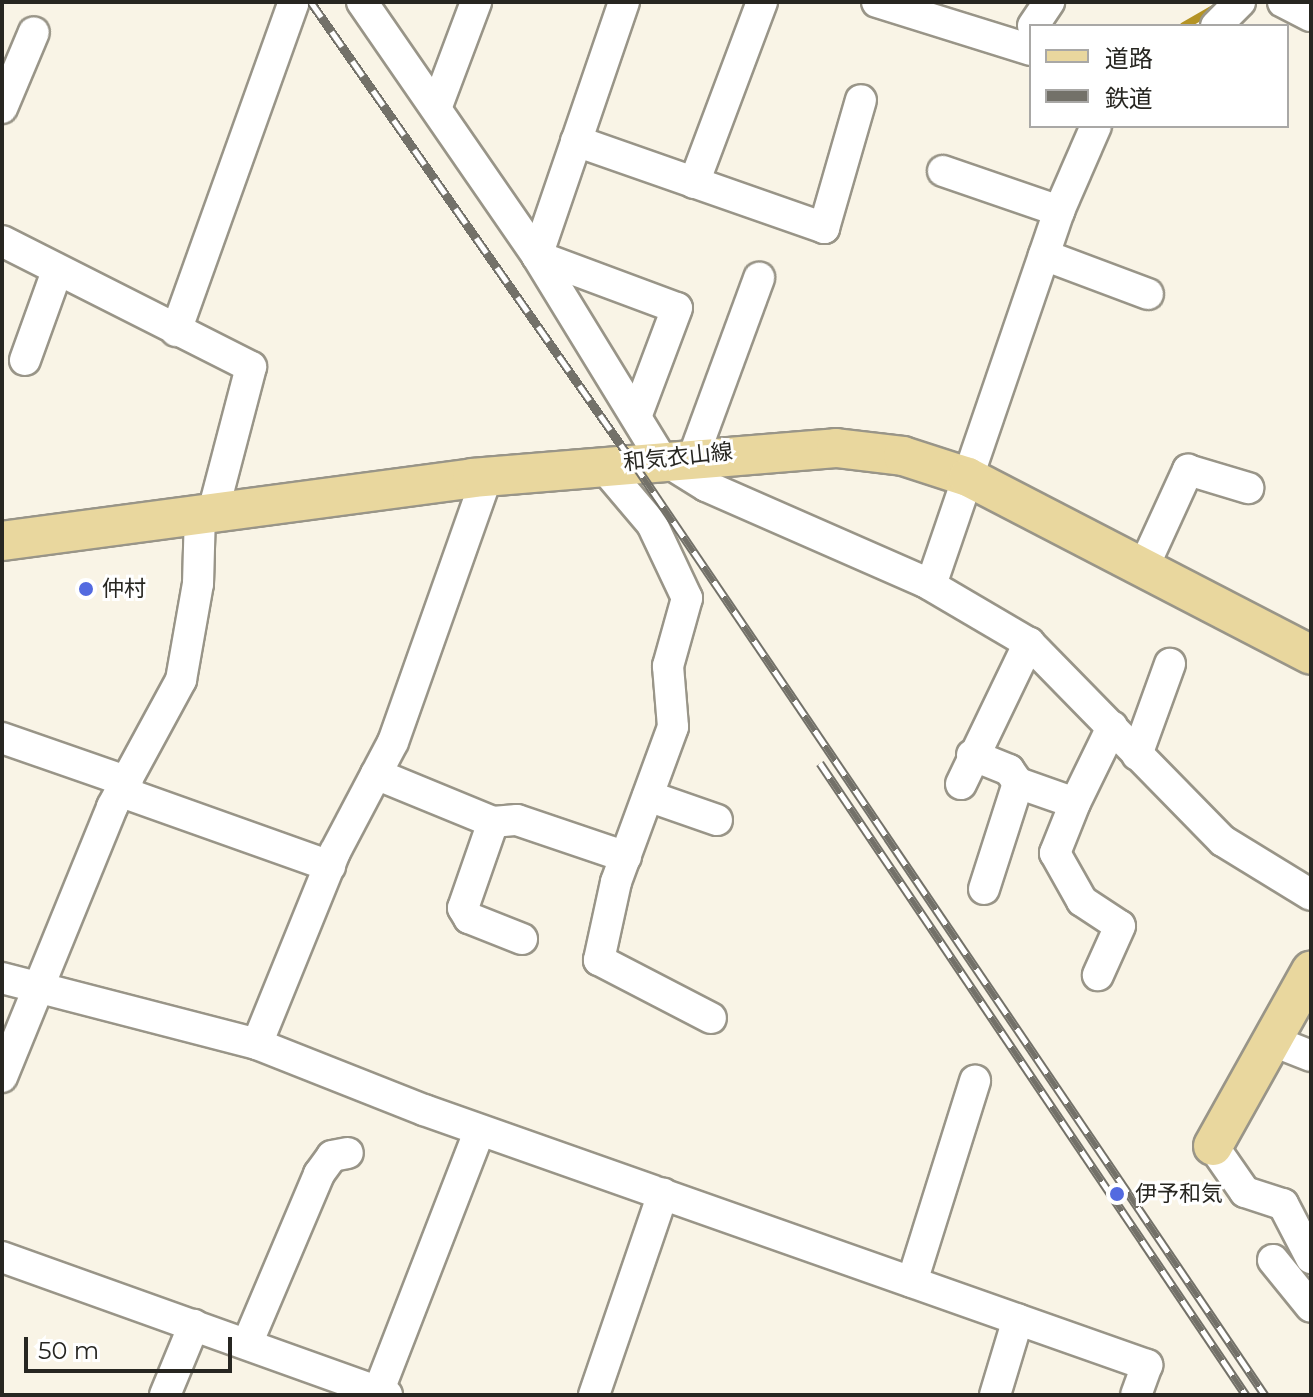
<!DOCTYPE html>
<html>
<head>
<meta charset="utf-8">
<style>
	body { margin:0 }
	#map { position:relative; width:1313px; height:1397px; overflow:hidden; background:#f9f4e6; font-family:Montserrat,"Noto Sans JP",sans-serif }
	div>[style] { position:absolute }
	.stream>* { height:8px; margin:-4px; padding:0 4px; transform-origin:4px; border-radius:4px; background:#b49324 }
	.roads { filter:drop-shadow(2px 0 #999588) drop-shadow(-2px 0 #999588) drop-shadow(0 2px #999588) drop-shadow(0 -2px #999588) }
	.minor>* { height:30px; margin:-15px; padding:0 15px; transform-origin:15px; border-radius:15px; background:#fff }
	.major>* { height:38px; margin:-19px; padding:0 19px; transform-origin:19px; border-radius:19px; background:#e9d79e }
	.rail>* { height:9px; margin-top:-4.5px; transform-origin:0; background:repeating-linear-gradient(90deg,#fff 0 18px,#737169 0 36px); box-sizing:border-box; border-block:2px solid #737169 }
	.dots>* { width:22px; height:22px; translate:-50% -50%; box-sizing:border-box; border:4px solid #fff; border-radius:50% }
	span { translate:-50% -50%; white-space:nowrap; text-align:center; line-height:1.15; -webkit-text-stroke:6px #fff; paint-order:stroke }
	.street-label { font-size:22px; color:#272621 }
	.poi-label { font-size:22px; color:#272621 }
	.left { translate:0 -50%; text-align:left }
	.frame { position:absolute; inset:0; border:4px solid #272621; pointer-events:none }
	.legend { position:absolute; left:1029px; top:24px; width:260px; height:104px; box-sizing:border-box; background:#fff; border:2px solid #a9a8a6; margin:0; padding:10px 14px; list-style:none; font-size:24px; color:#272621 }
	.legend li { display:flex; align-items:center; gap:16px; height:40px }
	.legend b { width:40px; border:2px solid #a9a8a6 }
	.scale { position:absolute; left:24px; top:1337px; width:208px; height:36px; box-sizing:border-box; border:4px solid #272621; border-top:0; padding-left:10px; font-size:24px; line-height:28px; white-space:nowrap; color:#272621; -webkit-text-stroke:6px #fff; paint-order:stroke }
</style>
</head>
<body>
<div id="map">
	<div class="stream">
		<i style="left:1184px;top:26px;width:34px;rotate:-30deg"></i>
	</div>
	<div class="roads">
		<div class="minor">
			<i style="left:362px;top:2px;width:308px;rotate:55.4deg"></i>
			<i style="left:537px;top:256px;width:237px;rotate:58.5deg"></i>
			<i style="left:661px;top:458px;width:53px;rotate:31.9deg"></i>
			<i style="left:706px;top:486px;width:239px;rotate:23.7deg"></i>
			<i style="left:925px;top:582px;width:121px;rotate:30.4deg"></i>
			<i style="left:1029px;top:643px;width:277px;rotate:45.6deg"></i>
			<i style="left:1223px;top:841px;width:103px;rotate:31.5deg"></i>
			<i style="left:624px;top:2px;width:268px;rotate:108.9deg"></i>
			<i style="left:537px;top:256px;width:149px;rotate:20.4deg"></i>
			<i style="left:677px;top:308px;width:116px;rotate:110.6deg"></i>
			<i style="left:877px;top:2px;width:161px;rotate:17.3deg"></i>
			<i style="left:1283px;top:2px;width:31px;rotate:27deg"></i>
			<i style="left:1033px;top:26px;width:29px;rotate:-56deg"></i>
			<i style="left:1216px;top:26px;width:34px;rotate:-45deg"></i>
			<i style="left:437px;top:106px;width:111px;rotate:-69.4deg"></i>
			<i style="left:2px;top:108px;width:82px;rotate:-67.2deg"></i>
			<i style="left:576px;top:141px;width:263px;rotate:19.3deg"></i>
			<i style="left:824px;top:228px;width:133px;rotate:-73.9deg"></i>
			<i style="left:943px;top:171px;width:123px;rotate:19deg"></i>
			<i style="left:694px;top:183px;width:193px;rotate:-69.4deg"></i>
			<i style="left:2px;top:241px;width:279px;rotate:26.8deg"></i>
			<i style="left:251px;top:367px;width:146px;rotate:104.7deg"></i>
			<i style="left:1044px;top:255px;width:111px;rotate:20.6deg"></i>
			<i style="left:176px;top:331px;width:350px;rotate:-70.3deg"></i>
			<i style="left:25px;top:360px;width:95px;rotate:-70.2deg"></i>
			<i style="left:694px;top:455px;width:189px;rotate:-69.8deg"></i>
			<i style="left:602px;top:465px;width:77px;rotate:49.7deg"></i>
			<i style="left:652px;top:524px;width:82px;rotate:64.7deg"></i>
			<i style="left:687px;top:598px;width:71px;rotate:105.6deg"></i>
			<i style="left:668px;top:666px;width:61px;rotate:85.3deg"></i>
			<i style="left:673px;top:727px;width:165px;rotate:110.2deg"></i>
			<i style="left:616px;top:882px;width:80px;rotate:102.3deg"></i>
			<i style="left:599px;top:960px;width:126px;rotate:27.4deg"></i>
			<i style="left:1144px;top:566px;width:106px;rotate:-65.4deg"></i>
			<i style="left:1188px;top:470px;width:63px;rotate:16.7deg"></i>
			<i style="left:931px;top:585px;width:395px;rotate:-71.1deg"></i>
			<i style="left:1059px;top:211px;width:93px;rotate:-66.5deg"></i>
			<i style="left:2px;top:738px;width:133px;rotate:19.2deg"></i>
			<i style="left:972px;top:755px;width:40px;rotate:22deg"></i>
			<i style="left:1009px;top:770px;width:16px;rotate:55deg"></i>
			<i style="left:1018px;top:783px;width:60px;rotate:19.3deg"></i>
			<i style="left:1075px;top:803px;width:54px;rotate:111.8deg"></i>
			<i style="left:1055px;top:853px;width:55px;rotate:60.6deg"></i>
			<i style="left:1082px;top:901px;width:45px;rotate:33.3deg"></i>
			<i style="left:1120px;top:926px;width:54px;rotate:114.2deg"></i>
			<i style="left:1137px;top:755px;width:97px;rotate:-70.1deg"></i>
			<i style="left:376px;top:774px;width:126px;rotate:22.3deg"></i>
			<i style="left:493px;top:822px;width:24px;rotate:-5deg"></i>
			<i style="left:517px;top:820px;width:115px;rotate:18.7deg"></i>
			<i style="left:961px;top:784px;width:157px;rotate:-64.3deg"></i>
			<i style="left:122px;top:792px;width:221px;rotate:19.6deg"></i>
			<i style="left:648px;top:796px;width:73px;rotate:19.2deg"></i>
			<i style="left:1075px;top:803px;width:85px;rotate:-64deg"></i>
			<i style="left:493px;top:822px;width:91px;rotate:109.2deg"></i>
			<i style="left:463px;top:908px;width:12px;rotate:59deg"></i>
			<i style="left:469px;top:918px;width:57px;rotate:21.6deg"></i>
			<i style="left:984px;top:889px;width:111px;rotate:-72.2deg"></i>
			<i style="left:2px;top:978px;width:263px;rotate:14.5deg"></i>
			<i style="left:257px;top:1044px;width:180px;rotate:21.6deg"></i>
			<i style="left:424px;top:1110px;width:767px;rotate:19.43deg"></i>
			<i style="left:1147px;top:1365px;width:32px;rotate:110deg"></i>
			<i style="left:1273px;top:1041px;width:41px;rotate:21.5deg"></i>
			<i style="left:257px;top:1044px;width:207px;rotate:-67.9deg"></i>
			<i style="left:335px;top:852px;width:124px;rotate:-62.2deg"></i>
			<i style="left:393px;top:742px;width:281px;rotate:-70.5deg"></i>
			<i style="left:2px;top:1077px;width:292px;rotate:-67.8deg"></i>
			<i style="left:112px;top:807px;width:145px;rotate:-61.5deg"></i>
			<i style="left:181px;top:680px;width:97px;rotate:-80deg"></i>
			<i style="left:198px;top:584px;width:72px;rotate:-88.4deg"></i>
			<i style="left:1213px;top:1146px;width:56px;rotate:55.2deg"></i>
			<i style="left:1245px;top:1192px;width:40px;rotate:18deg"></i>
			<i style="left:1283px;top:1204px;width:61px;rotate:62.6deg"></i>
			<i style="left:2px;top:1257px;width:409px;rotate:19.7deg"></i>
			<i style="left:1273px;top:1260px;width:60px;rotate:51deg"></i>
			<i style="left:912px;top:1282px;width:211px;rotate:-72.6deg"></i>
			<i style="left:247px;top:1344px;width:185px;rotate:-67deg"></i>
			<i style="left:319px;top:1174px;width:22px;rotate:-54deg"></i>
			<i style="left:332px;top:1156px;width:16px;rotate:-11deg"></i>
			<i style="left:165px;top:1395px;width:76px;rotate:-67.5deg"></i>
			<i style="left:377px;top:1395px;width:284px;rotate:-68.8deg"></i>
			<i style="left:594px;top:1395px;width:213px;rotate:-71.1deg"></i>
			<i style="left:995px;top:1395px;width:79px;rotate:-73.2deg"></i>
		</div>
		<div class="major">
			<i style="left:2px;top:541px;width:474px;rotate:-7.6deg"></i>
			<i style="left:472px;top:478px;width:365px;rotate:-4.7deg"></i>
			<i style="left:836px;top:448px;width:67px;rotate:6.8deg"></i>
			<i style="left:903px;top:456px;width:68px;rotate:17.9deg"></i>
			<i style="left:968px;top:477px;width:386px;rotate:27.4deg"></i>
			<i style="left:1213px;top:1146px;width:201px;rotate:-60.8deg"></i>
		</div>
	</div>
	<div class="rail">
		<i style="left:311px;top:2px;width:562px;rotate:55.01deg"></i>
		<i style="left:633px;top:462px;width:1127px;rotate:55.89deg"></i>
		<i style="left:820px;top:763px;width:762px;rotate:56.02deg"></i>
	</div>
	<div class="dots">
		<i style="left:86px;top:589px;background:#536ae0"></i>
		<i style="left:1117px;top:1194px;background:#536ae0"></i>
	</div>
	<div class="street-label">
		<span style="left:678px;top:457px;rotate:-6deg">和気衣山線</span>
	</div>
	<div class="poi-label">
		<span class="left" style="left:102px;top:589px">仲村</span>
		<span class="left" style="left:1135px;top:1194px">伊予和気</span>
	</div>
	<div class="frame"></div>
	<ul class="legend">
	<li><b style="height:10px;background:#e9d79e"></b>道路</li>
	<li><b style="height:10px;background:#737169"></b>鉄道</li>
	</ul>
	<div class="scale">50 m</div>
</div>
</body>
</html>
